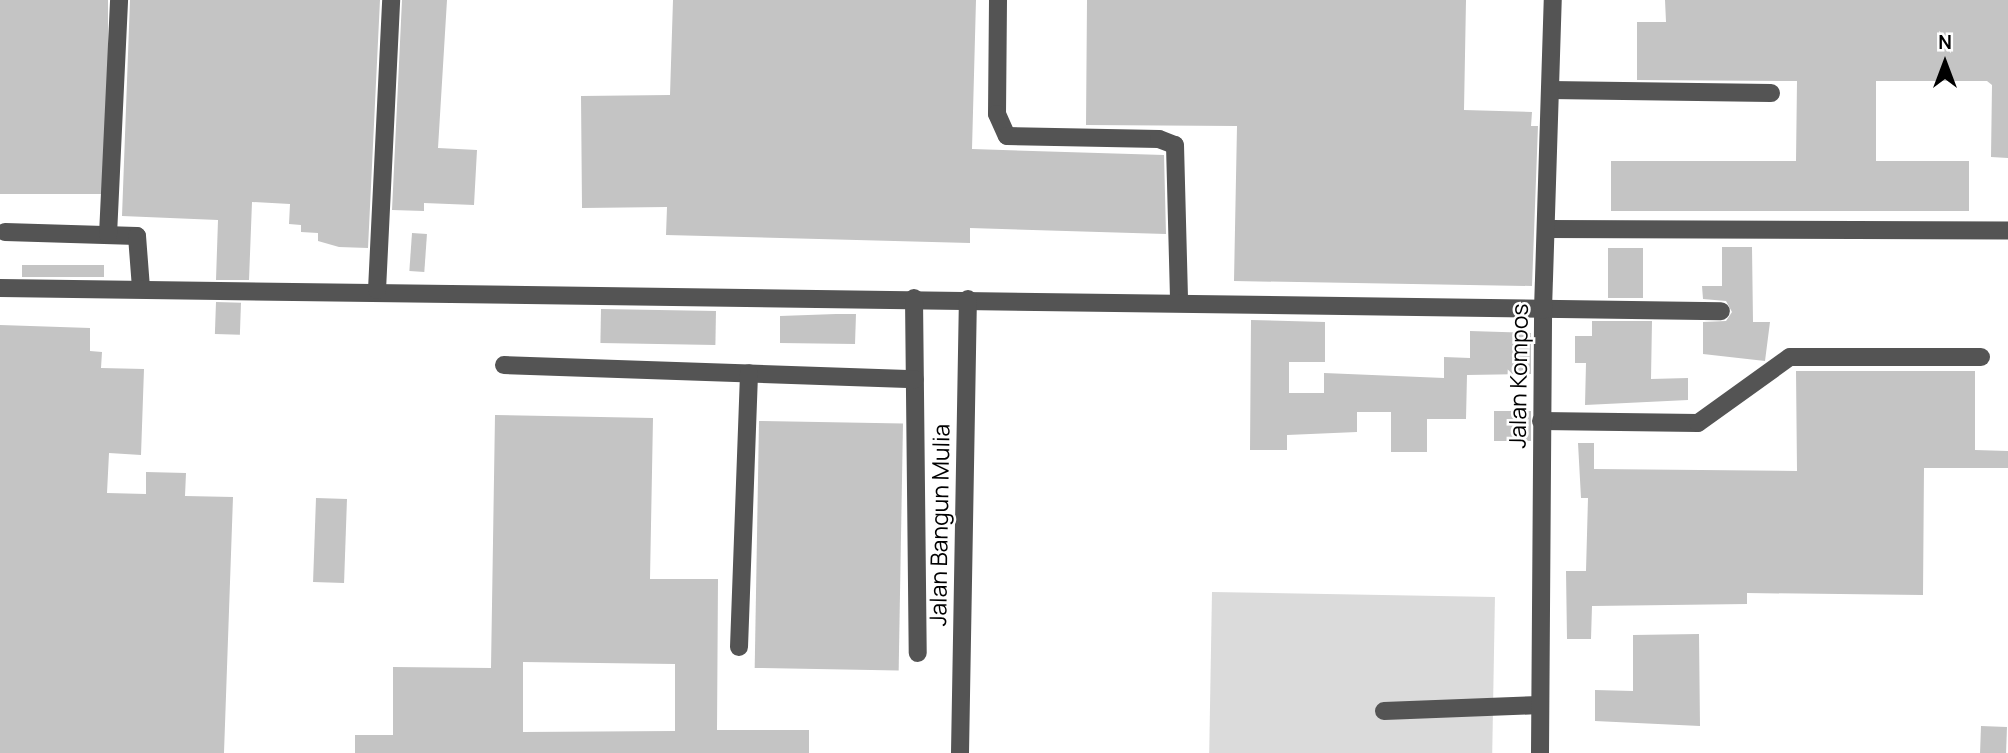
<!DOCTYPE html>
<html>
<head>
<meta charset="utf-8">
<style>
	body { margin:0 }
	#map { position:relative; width:2008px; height:753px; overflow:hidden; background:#fff; font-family:Manrope,sans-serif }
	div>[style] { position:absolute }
	.green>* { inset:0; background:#dbdbdb; transform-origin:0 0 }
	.building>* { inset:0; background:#c4c4c4; transform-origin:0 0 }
	.minor>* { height:18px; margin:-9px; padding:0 9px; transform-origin:9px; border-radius:9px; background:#545454 }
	span { translate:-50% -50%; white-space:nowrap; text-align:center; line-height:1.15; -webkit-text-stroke:5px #fff; paint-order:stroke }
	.street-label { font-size:23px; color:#000 }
	.north { position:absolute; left:1910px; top:28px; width:70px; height:70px; -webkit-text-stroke:5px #fff; paint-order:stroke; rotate:0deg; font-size:19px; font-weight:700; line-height:28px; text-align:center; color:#000 }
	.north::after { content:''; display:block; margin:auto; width:24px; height:32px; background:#000; clip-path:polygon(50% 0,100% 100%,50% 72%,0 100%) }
</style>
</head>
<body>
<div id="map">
	<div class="green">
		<i style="left:1212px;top:592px;width:283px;height:161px;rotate:1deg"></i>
	</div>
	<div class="building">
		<i style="left:0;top:0;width:108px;height:194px"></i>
		<i style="clip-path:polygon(130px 0,380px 0,368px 248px,339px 247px,318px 241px,318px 233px,301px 232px,301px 225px,289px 224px,290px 204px,252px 202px,249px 280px,216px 280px,218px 220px,122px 216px)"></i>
		<i style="clip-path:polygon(402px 0,447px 0,438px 148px,477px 150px,474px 205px,424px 203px,424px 211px,392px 210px)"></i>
		<i style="clip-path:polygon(673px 0,976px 0,972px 149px,1164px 155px,1166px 234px,970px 228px,970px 243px,666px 235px,667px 207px,582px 208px,581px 96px,670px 95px)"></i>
		<i style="clip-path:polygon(1087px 0,1466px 0,1464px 110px,1532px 112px,1531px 126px,1538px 126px,1532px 286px,1234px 281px,1237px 126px,1086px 125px)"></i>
		<i style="clip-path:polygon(1665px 0,2008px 0,2008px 158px,1991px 157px,1992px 85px,1987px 81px,1876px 81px,1876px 161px,1969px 161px,1969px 211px,1611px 211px,1611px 161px,1796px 161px,1797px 81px,1637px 80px,1637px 22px,1666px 22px)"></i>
		<i style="left:412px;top:233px;width:15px;height:38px;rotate:4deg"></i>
		<i style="clip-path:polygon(1722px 247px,1752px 247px,1753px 322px,1770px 322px,1765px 361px,1703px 354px,1703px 322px,1726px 321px,1732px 312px,1726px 301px,1703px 299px,1702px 286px,1722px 286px)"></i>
		<i style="left:1608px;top:248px;width:35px;height:50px"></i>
		<i style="left:22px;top:265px;width:82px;height:12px"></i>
		<i style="left:216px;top:302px;width:25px;height:32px;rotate:2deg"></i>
		<i style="left:601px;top:309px;width:115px;height:34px;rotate:1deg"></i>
		<i style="clip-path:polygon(836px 314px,856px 314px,855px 344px,780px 343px,780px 316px)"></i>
		<i style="clip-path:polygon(1251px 320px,1325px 322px,1325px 362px,1289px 362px,1289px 393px,1324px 393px,1324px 373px,1444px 378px,1444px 357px,1470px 358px,1470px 331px,1531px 333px,1531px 374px,1467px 375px,1466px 419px,1427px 419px,1427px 452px,1391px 452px,1391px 412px,1357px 412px,1357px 432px,1287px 435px,1287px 450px,1250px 450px)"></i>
		<i style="clip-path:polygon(1592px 321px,1652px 321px,1651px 379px,1688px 378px,1688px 400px,1585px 405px,1586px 363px,1575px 363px,1575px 336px,1592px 336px)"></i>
		<i style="clip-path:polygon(0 325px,90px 328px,90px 351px,102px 352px,101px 368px,144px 369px,141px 455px,109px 453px,107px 493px,146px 494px,146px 472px,186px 473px,185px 496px,233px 497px,224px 753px,0 753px)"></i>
		<i style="clip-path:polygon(1796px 371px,1975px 371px,1975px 450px,2008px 451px,2008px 468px,1924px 468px,1923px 595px,1747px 593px,1747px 604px,1592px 606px,1591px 639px,1567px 639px,1566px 571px,1586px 571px,1588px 498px,1581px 498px,1578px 443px,1594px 443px,1594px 469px,1797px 471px)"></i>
		<i style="left:1531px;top:411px;width:30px;height:37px;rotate:90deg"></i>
		<i style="clip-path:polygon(evenodd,495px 415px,653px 418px,650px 579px,718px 579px,717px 730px,809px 730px,809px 753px,355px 753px,355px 735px,393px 735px,393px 667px,491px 668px,495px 415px,523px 662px,675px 664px,675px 731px,523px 732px,523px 662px)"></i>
		<i style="left:759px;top:421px;width:144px;height:247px;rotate:1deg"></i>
		<i style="left:316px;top:498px;width:31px;height:84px;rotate:2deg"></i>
		<i style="clip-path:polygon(1699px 634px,1700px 726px,1595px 721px,1595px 690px,1633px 691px,1633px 635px)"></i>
		<i style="left:1981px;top:726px;width:26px;height:27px;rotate:2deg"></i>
	</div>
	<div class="minor">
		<i style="left:998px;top:0;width:114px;rotate:90.5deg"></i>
		<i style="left:997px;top:114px;width:24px;rotate:66deg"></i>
		<i style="left:1007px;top:136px;width:152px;rotate:1.1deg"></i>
		<i style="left:1159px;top:139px;width:17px;rotate:21deg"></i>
		<i style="left:1175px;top:145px;width:158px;rotate:88.5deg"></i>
		<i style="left:1550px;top:90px;width:221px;rotate:0.8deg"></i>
		<i style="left:1546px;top:229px;width:462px;rotate:0.2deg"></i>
		<i style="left:5px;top:232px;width:132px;rotate:1.7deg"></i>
		<i style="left:137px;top:236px;width:52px;rotate:85.6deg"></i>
		<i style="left:108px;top:235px;width:235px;rotate:-87.3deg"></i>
		<i style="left:0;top:288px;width:1721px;rotate:0.77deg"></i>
		<i style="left:377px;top:290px;width:290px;rotate:-87.2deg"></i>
		<i style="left:914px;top:298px;width:355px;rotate:89.4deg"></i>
		<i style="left:504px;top:365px;width:411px;rotate:2deg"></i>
		<i style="left:1541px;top:421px;width:157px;rotate:0.7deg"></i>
		<i style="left:1698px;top:423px;width:113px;rotate:-35.7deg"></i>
		<i style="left:1790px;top:357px;width:191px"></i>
		<i style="left:739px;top:647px;width:274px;rotate:-87.9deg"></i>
		<i style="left:1384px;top:711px;width:156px;rotate:-2.2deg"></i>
		<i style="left:960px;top:753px;width:454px;rotate:-89deg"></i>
		<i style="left:1540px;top:753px;width:443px;rotate:-89.6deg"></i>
		<i style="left:1543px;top:310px;width:310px;rotate:-88.2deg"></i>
	</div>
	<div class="street-label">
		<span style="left:1518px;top:376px;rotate:-89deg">Jalan Kompos</span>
		<span style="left:939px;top:525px;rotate:-89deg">Jalan Bangun Mulia</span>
	</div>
	<div class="north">N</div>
</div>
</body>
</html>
